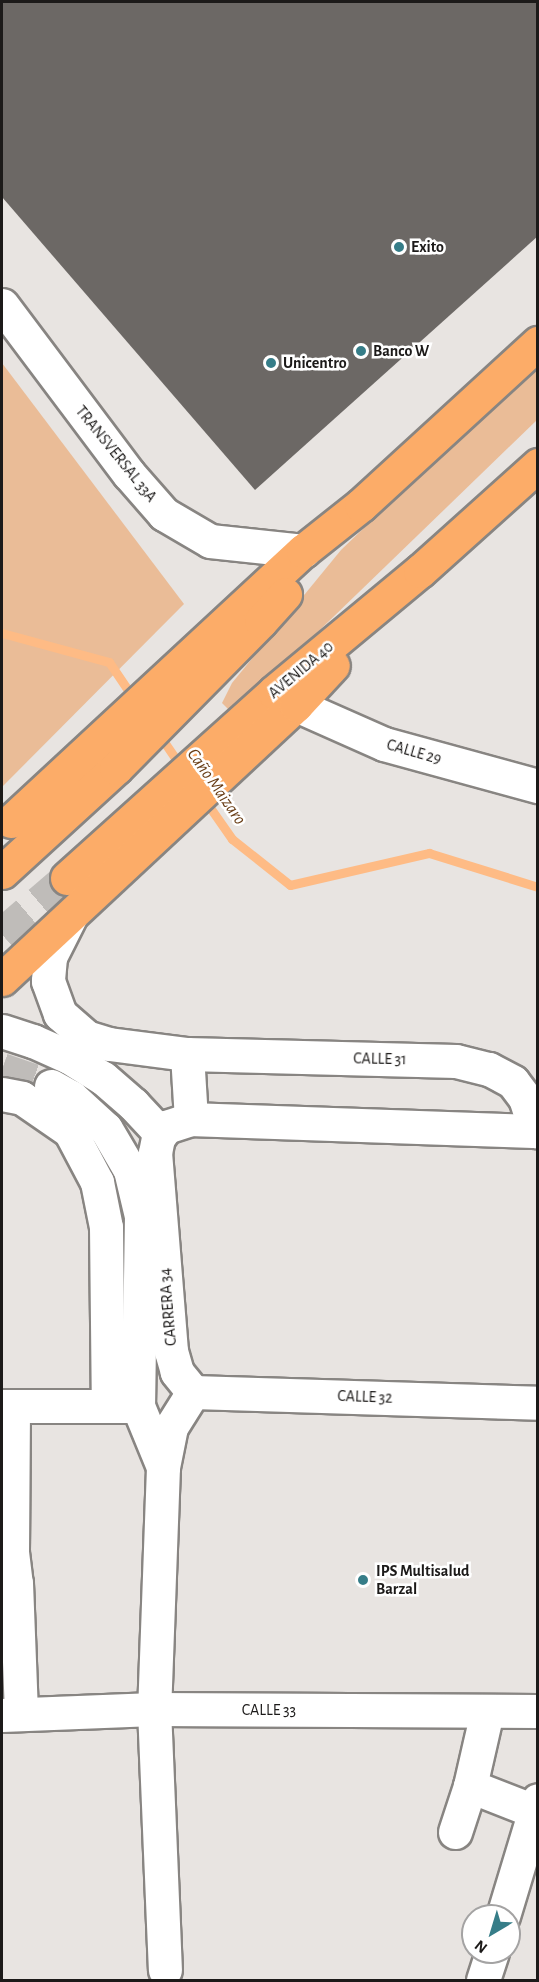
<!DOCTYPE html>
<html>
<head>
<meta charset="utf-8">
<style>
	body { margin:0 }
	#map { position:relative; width:539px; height:1982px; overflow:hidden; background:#e8e4e1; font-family:"Alegreya Sans",sans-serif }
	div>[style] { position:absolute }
	.green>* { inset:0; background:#eabc97 }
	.stream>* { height:9px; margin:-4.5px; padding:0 4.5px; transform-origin:4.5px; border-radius:4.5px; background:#febb85 }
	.building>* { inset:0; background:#6c6865 }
	.minor-tunnel>* { height:33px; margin-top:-16.5px; transform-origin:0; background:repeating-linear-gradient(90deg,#bfbcb9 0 33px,transparent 0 49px) }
	.highway-tunnel>* { height:33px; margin-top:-16.5px; transform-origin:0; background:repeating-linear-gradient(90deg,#bfbcb9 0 33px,transparent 0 49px) }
	.roads { filter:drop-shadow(2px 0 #888582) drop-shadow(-2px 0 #888582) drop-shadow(0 2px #888582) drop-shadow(0 -2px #888582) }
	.minor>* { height:33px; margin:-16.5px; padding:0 16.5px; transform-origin:16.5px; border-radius:16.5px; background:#fff }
	.highway>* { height:33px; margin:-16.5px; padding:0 16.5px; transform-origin:16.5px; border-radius:16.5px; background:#fcac68 }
	.dots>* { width:16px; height:16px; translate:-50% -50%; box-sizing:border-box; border:3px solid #fff; border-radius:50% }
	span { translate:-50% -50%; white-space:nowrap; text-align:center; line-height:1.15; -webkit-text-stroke:5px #fff; paint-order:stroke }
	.poi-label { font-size:16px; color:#1c1a19; font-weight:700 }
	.left { translate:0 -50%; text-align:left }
	.street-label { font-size:16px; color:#1c1a19 }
	.water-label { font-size:18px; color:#683c14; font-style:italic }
	.frame { position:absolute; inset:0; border:3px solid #1c1a19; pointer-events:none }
	.north { position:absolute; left:461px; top:1904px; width:60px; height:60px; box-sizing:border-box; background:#fff; border:2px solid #a4a3a3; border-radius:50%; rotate:218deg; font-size:16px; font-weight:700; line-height:24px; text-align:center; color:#1c1a19 }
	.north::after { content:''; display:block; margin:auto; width:21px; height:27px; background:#367d88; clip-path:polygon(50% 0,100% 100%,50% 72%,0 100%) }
</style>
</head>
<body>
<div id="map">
	<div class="green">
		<i style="clip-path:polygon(537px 362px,537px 420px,298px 651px,229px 710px,222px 703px,232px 683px,341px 550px)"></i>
		<i style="clip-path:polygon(2px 363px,184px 604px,2px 787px)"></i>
	</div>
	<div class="stream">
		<i style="left:2px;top:633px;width:111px;rotate:15.2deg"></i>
		<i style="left:109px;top:662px;width:45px;rotate:56deg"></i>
		<i style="left:158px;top:733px;width:42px;rotate:55.6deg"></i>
		<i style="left:204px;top:799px;width:49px;rotate:55deg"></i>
		<i style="left:232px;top:839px;width:74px;rotate:38.4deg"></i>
		<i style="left:290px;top:885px;width:143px;rotate:-13deg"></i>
		<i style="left:429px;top:853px;width:114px;rotate:17.3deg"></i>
	</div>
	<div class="building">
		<i style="clip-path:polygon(2px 2px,538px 2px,538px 236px,255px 490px,2px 197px)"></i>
	</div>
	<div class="minor-tunnel">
		<i style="left:2px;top:1069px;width:52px;rotate:19.1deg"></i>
	</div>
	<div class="highway-tunnel">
		<i style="left:2px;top:934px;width:86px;rotate:-40.7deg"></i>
	</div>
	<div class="roads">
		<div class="minor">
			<i style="left:2px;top:305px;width:211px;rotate:53.1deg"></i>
			<i style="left:129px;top:474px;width:53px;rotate:48.8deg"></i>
			<i style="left:164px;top:514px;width:53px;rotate:30.4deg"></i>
			<i style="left:210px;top:541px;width:94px;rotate:6.1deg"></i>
			<i style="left:296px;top:705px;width:96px;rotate:23.9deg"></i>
			<i style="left:384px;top:744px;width:160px;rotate:15.3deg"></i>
			<i style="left:70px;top:917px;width:45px;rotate:116.6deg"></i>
			<i style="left:50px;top:957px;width:24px;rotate:95deg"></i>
			<i style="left:48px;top:981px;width:35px;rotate:70deg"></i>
			<i style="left:60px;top:1014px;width:35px;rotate:41deg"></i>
			<i style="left:86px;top:1037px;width:24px;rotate:17deg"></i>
			<i style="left:109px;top:1044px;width:79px;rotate:7.3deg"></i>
			<i style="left:187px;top:1054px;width:269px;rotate:1.5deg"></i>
			<i style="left:456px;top:1061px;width:34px;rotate:14deg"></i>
			<i style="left:489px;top:1069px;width:27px;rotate:28deg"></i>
			<i style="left:513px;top:1082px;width:20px;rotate:53deg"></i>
			<i style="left:525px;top:1098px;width:35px;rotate:72deg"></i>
			<i style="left:2px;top:1031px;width:33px;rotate:18deg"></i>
			<i style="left:33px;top:1041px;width:39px;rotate:24deg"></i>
			<i style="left:69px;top:1057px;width:40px;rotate:32deg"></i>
			<i style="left:103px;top:1078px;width:40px;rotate:41deg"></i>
			<i style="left:133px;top:1104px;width:40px;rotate:47deg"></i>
			<i style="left:187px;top:1054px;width:65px;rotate:86.5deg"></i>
			<i style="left:51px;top:1086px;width:23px;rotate:29deg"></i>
			<i style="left:71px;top:1097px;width:47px;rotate:42.4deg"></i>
			<i style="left:106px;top:1129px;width:48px;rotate:59.7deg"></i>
			<i style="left:130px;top:1170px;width:47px;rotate:76.6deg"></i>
			<i style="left:141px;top:1216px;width:190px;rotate:90.9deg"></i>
			<i style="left:138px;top:1406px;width:66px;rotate:67.7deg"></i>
			<i style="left:163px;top:1467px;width:242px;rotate:92.1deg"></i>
			<i style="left:154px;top:1709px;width:261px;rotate:87.6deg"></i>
			<i style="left:2px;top:1094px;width:20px;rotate:11deg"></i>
			<i style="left:22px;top:1098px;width:58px;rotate:34.5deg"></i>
			<i style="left:70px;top:1131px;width:58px;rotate:62.1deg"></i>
			<i style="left:97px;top:1182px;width:46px;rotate:78.7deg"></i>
			<i style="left:106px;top:1227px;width:179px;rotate:89.4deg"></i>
			<i style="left:193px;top:1392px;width:26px;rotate:-129deg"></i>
			<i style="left:177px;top:1372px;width:22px;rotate:-106deg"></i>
			<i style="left:171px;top:1351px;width:199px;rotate:-94.6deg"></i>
			<i style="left:155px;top:1153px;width:15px;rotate:-79deg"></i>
			<i style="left:158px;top:1138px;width:14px;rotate:-54deg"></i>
			<i style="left:166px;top:1127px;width:26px;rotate:-18deg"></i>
			<i style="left:191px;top:1119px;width:347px;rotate:2deg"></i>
			<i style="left:193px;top:1392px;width:345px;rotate:1.8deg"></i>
			<i style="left:2px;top:1406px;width:129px"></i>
			<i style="left:163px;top:1467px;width:41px;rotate:-78.7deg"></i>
			<i style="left:171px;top:1427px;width:41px;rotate:-57.8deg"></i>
			<i style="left:2px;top:1539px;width:16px;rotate:52deg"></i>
			<i style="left:12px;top:1552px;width:31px;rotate:83deg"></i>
			<i style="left:16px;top:1583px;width:131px;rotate:87.8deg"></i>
			<i style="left:12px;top:1552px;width:146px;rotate:-89.6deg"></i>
			<i style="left:2px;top:1715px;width:152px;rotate:-2.3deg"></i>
			<i style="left:154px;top:1709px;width:384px;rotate:0.3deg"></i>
			<i style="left:470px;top:1786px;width:69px;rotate:21.3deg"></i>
			<i style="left:455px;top:1832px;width:48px;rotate:-71.9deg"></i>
			<i style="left:470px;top:1786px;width:76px;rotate:-77.1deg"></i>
			<i style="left:503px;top:1916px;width:121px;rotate:-73.2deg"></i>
			<i style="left:483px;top:1980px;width:29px;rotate:-72deg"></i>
		</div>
		<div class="highway">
			<i style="left:11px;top:821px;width:398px;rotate:-42.8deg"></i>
			<i style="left:303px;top:551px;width:74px;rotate:-38.4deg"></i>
			<i style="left:361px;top:505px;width:240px;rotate:-42.5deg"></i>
			<i style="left:2px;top:872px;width:154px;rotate:-42.4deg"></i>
			<i style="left:116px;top:768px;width:206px;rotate:-45.4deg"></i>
			<i style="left:261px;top:621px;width:36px;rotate:-48deg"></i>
			<i style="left:67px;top:878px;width:278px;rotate:-41.9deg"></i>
			<i style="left:274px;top:692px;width:190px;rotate:-39.7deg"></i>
			<i style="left:420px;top:571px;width:159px;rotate:-41.9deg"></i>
			<i style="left:2px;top:979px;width:402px;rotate:-43deg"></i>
			<i style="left:296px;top:705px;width:54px;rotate:-47.2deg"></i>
		</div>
	</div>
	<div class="dots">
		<i style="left:399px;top:247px;background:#367d88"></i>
		<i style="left:361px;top:351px;background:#367d88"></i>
		<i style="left:271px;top:363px;background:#367d88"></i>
		<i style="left:363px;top:1580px;background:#367d88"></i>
	</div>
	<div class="poi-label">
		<span class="left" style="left:411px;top:247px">Exito</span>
		<span class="left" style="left:373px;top:351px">Banco W</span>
		<span class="left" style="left:283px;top:363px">Unicentro</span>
		<span class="left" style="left:376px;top:1580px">IPS Multisalud<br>Barzal</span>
	</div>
	<div class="street-label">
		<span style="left:116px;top:454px;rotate:51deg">TRANSVERSAL 33A</span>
		<span style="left:301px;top:670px;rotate:-40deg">AVENIDA 40</span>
		<span style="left:414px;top:752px;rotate:16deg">CALLE 29</span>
		<span style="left:380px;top:1059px;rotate:1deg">CALLE 31</span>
		<span style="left:168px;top:1307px;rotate:-95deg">CARRERA 34</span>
		<span style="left:365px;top:1397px;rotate:2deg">CALLE 32</span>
		<span style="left:269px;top:1710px">CALLE 33</span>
	</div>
	<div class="water-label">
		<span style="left:216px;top:787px;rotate:55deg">Caño Maizaro</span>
	</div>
	<div class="frame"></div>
	<div class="north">N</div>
</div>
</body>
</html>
